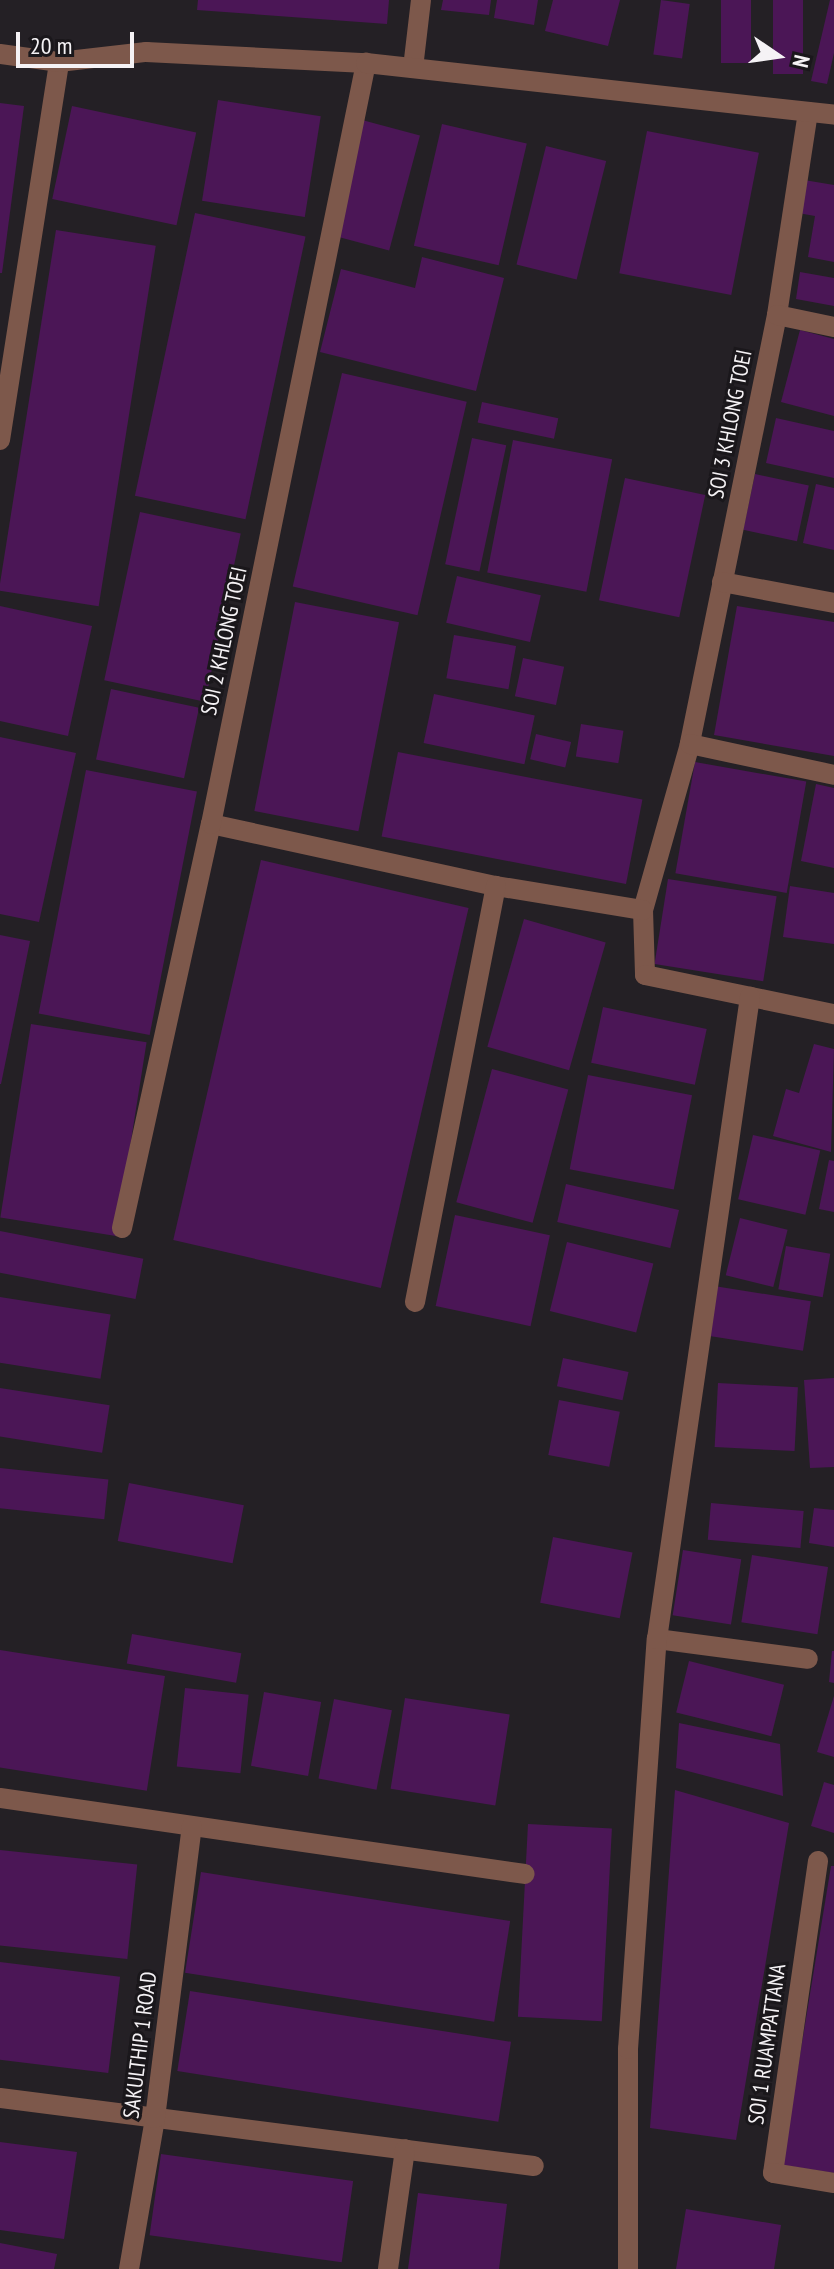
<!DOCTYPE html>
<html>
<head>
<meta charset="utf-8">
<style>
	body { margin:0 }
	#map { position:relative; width:834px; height:2269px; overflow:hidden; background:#242025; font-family:"PT Sans Narrow",sans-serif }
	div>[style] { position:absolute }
	.building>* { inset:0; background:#4b1656; transform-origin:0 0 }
	.minor>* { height:20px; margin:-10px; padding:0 10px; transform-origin:10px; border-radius:10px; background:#7d584b }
	.tertiary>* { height:20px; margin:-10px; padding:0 10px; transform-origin:10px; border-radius:10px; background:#7d584b }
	span { translate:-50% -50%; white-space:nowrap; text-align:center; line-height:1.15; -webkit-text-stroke:6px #1a171b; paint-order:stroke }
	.street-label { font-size:22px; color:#f5f2f5 }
	.north { position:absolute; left:738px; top:16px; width:80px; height:80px; -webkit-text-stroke:6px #1a171b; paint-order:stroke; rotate:103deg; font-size:22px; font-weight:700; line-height:32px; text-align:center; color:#f5f2f5 }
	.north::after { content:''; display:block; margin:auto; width:28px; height:36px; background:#f5f2f5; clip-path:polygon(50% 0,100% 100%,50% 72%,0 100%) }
	.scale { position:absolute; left:16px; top:32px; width:118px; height:36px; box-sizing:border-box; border:4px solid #f5f2f5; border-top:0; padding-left:10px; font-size:24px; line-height:28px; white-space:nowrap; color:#f5f2f5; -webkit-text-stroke:6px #1a171b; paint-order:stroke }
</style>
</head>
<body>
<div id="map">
	<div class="building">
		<i style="clip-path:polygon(198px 0,389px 0,387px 24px,197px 10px)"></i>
		<i style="clip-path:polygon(443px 0,491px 0,489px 15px,441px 10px)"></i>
		<i style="clip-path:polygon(497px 0,538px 0,534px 25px,494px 18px)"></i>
		<i style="clip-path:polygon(553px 0,620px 0,608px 46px,545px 31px)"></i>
		<i style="left:661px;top:0;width:29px;height:55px;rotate:8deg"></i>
		<i style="left:721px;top:0;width:30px;height:63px"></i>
		<i style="left:773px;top:0;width:30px;height:74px"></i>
		<i style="clip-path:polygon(830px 0,834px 0,834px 53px,827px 84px,811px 81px)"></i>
		<i style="left:218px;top:100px;width:104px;height:102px;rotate:9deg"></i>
		<i style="clip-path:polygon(0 103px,24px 106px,2px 273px,0 273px)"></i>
		<i style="left:72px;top:106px;width:127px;height:95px;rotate:12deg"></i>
		<i style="left:362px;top:120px;width:60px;height:119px;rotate:15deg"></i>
		<i style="left:442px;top:124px;width:87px;height:125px;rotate:13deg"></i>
		<i style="left:647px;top:131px;width:114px;height:145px;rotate:11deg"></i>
		<i style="left:546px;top:146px;width:62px;height:122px;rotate:14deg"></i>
		<i style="clip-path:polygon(804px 180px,834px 185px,834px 262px,808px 257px,815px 216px,798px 213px)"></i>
		<i style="left:195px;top:213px;width:113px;height:289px;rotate:12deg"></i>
		<i style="left:56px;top:230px;width:101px;height:365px;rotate:9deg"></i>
		<i style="clip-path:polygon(422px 257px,504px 278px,476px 391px,320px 352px,341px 269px,415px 288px)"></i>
		<i style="clip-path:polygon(800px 272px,834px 278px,834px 306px,796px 299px)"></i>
		<i style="clip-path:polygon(800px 330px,834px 339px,834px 416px,781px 402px)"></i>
		<i style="left:342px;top:373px;width:128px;height:219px;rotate:13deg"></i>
		<i style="left:482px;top:402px;width:78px;height:21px;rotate:12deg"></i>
		<i style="clip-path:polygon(776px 418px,834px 431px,834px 478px,766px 463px)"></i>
		<i style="left:472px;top:438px;width:35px;height:129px;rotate:12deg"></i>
		<i style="left:513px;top:440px;width:101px;height:135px;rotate:11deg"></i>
		<i style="left:755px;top:474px;width:55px;height:57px;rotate:12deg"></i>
		<i style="left:625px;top:478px;width:82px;height:125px;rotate:12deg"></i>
		<i style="clip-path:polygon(816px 484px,834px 488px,834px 550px,803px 543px)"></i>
		<i style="left:140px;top:512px;width:103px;height:172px;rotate:12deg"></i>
		<i style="left:457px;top:576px;width:86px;height:48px;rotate:13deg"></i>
		<i style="left:295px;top:602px;width:106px;height:213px;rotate:11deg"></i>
		<i style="clip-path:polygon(0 606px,92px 626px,68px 736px,0 721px)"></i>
		<i style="clip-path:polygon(737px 606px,834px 622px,834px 756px,714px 735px)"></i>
		<i style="left:454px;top:635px;width:63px;height:44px;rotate:10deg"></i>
		<i style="left:523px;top:658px;width:42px;height:39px;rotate:12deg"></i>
		<i style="left:111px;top:689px;width:90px;height:72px;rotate:12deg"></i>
		<i style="left:434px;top:694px;width:103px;height:50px;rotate:12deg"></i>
		<i style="left:581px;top:724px;width:43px;height:33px;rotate:9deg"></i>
		<i style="left:536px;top:734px;width:36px;height:26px;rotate:13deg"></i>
		<i style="clip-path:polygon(0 737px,76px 753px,39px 922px,0 914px)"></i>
		<i style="left:398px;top:752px;width:249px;height:86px;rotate:11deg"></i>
		<i style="left:695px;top:762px;width:113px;height:113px;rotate:10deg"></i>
		<i style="left:86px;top:770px;width:113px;height:248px;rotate:11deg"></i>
		<i style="clip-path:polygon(816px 784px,834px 788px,834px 868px,801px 861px)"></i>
		<i style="left:261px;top:860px;width:213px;height:390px;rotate:13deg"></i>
		<i style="left:668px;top:879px;width:110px;height:86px;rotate:9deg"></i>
		<i style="clip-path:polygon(790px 886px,834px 893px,834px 944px,783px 937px)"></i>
		<i style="left:524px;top:919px;width:85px;height:133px;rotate:16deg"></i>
		<i style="clip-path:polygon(0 935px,30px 941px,1px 1084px,0 1084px)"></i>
		<i style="left:603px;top:1007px;width:106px;height:57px;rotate:12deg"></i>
		<i style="left:31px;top:1024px;width:117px;height:196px;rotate:9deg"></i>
		<i style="clip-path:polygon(814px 1044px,834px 1049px,831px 1152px,773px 1136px,786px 1089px,799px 1093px)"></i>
		<i style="left:492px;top:1069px;width:79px;height:138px;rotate:15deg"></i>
		<i style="left:588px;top:1075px;width:106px;height:96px;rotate:11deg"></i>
		<i style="left:753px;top:1135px;width:69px;height:66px;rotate:13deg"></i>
		<i style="clip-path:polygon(829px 1160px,834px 1161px,834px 1212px,819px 1209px)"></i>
		<i style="left:566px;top:1184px;width:116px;height:39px;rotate:13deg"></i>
		<i style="left:455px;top:1215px;width:97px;height:93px;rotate:12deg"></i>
		<i style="left:740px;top:1218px;width:49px;height:59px;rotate:14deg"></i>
		<i style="left:0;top:1231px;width:146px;height:41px;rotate:11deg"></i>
		<i style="left:567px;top:1242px;width:89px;height:71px;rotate:14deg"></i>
		<i style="left:786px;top:1246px;width:45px;height:44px;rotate:10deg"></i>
		<i style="left:714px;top:1286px;width:98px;height:50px;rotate:9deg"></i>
		<i style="left:0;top:1297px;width:112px;height:65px;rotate:9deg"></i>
		<i style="left:563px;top:1358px;width:67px;height:29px;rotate:12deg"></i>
		<i style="clip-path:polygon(834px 1378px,834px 1467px,810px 1468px,804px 1380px)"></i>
		<i style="left:718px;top:1383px;width:80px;height:64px;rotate:3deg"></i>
		<i style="left:0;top:1388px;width:111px;height:48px;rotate:9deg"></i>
		<i style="left:559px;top:1400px;width:62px;height:56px;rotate:11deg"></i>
		<i style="left:0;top:1468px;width:109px;height:40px;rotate:6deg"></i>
		<i style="left:129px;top:1483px;width:117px;height:59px;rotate:11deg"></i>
		<i style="left:711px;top:1503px;width:93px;height:37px;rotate:5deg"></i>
		<i style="clip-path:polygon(814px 1508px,834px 1510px,834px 1547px,809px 1543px)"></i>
		<i style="left:553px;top:1537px;width:81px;height:67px;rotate:11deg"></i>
		<i style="left:683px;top:1550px;width:59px;height:66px;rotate:9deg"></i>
		<i style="left:752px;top:1555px;width:77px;height:68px;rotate:9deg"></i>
		<i style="left:132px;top:1634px;width:111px;height:30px;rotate:10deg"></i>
		<i style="left:0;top:1650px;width:167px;height:116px;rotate:9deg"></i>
		<i style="clip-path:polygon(832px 1651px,834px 1651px,834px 1683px,829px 1682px)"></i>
		<i style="left:689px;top:1661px;width:98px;height:53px;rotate:14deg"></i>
		<i style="left:185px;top:1688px;width:64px;height:79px;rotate:6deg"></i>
		<i style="left:264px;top:1692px;width:58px;height:75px;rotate:10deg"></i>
		<i style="clip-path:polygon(834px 1696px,834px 1757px,817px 1752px)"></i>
		<i style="left:405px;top:1698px;width:106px;height:92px;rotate:9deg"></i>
		<i style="left:334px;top:1699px;width:59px;height:81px;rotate:11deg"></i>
		<i style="clip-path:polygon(679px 1723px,780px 1744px,783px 1796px,676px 1768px)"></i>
		<i style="clip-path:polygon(824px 1782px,834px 1785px,834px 1833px,811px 1826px)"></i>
		<i style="clip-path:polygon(675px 1790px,789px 1823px,736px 2140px,650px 2128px)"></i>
		<i style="left:528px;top:1824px;width:84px;height:193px;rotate:3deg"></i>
		<i style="left:0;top:1850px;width:138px;height:95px;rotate:6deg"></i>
		<i style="clip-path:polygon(831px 1866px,834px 1866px,834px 2173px,782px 2165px)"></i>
		<i style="left:201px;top:1872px;width:313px;height:102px;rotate:9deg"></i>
		<i style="left:0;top:1962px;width:121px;height:97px;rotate:7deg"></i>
		<i style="left:190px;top:1991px;width:325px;height:81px;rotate:9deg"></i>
		<i style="clip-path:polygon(0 2142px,77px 2152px,64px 2239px,0 2230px)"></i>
		<i style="left:161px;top:2154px;width:194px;height:82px;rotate:8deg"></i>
		<i style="clip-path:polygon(418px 2193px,507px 2204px,499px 2269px,408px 2269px)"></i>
		<i style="clip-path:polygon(686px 2209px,781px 2225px,774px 2269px,676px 2269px)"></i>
		<i style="clip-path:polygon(0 2243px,57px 2254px,54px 2269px,0 2269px)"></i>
	</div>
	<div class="minor">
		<i style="left:413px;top:68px;width:68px;rotate:-83.3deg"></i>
		<i style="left:808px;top:112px;width:205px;rotate:98.7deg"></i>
		<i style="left:777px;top:315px;width:438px;rotate:101.5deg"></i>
		<i style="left:690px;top:744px;width:173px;rotate:105.8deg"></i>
		<i style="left:643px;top:910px;width:65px;rotate:88.2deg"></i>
		<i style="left:645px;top:975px;width:193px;rotate:11.7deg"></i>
		<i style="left:777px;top:315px;width:58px;rotate:11.9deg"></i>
		<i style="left:0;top:440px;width:383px;rotate:-81.1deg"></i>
		<i style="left:722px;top:582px;width:114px;rotate:10.6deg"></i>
		<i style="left:690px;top:744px;width:147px;rotate:12.1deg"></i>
		<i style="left:211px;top:824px;width:292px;rotate:12.3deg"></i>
		<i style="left:496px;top:886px;width:149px;rotate:9.3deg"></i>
		<i style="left:122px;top:1228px;width:414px;rotate:-77.6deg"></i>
		<i style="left:211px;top:824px;width:777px;rotate:-78.49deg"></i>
		<i style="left:415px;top:1302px;width:424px;rotate:-79deg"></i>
		<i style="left:657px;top:1639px;width:152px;rotate:7.5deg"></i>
		<i style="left:0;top:1798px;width:530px;rotate:8.24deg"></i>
		<i style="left:818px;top:1861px;width:315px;rotate:98.2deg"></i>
		<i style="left:773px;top:2173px;width:62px;rotate:9.3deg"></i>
		<i style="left:0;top:2098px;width:538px;rotate:7.26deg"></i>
		<i style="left:129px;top:2269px;width:153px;rotate:-80.2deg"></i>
		<i style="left:155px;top:2118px;width:294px;rotate:-82.8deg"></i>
		<i style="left:388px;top:2269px;width:121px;rotate:-81.9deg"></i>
		<i style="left:628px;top:2269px;width:220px;rotate:-90deg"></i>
		<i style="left:628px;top:2049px;width:411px;rotate:-86deg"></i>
		<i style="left:657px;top:1639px;width:649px;rotate:-81.76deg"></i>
	</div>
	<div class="tertiary">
		<i style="left:0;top:54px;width:60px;rotate:7.7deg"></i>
		<i style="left:59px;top:62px;width:88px;rotate:-6.6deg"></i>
		<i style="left:146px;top:52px;width:220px;rotate:2.9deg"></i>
		<i style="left:366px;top:63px;width:471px;rotate:6.3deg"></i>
	</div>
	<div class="street-label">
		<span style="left:730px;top:424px;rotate:-79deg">SOI 3 KHLONG TOEI</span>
		<span style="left:224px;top:641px;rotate:-78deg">SOI 2 KHLONG TOEI</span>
		<span style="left:767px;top:2044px;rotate:-82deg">SOI 1 RUAMPATTANA</span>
		<span style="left:140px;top:2045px;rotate:-83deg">SAKULTHIP 1 ROAD</span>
	</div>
	<div class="north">N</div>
	<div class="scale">20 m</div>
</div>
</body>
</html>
